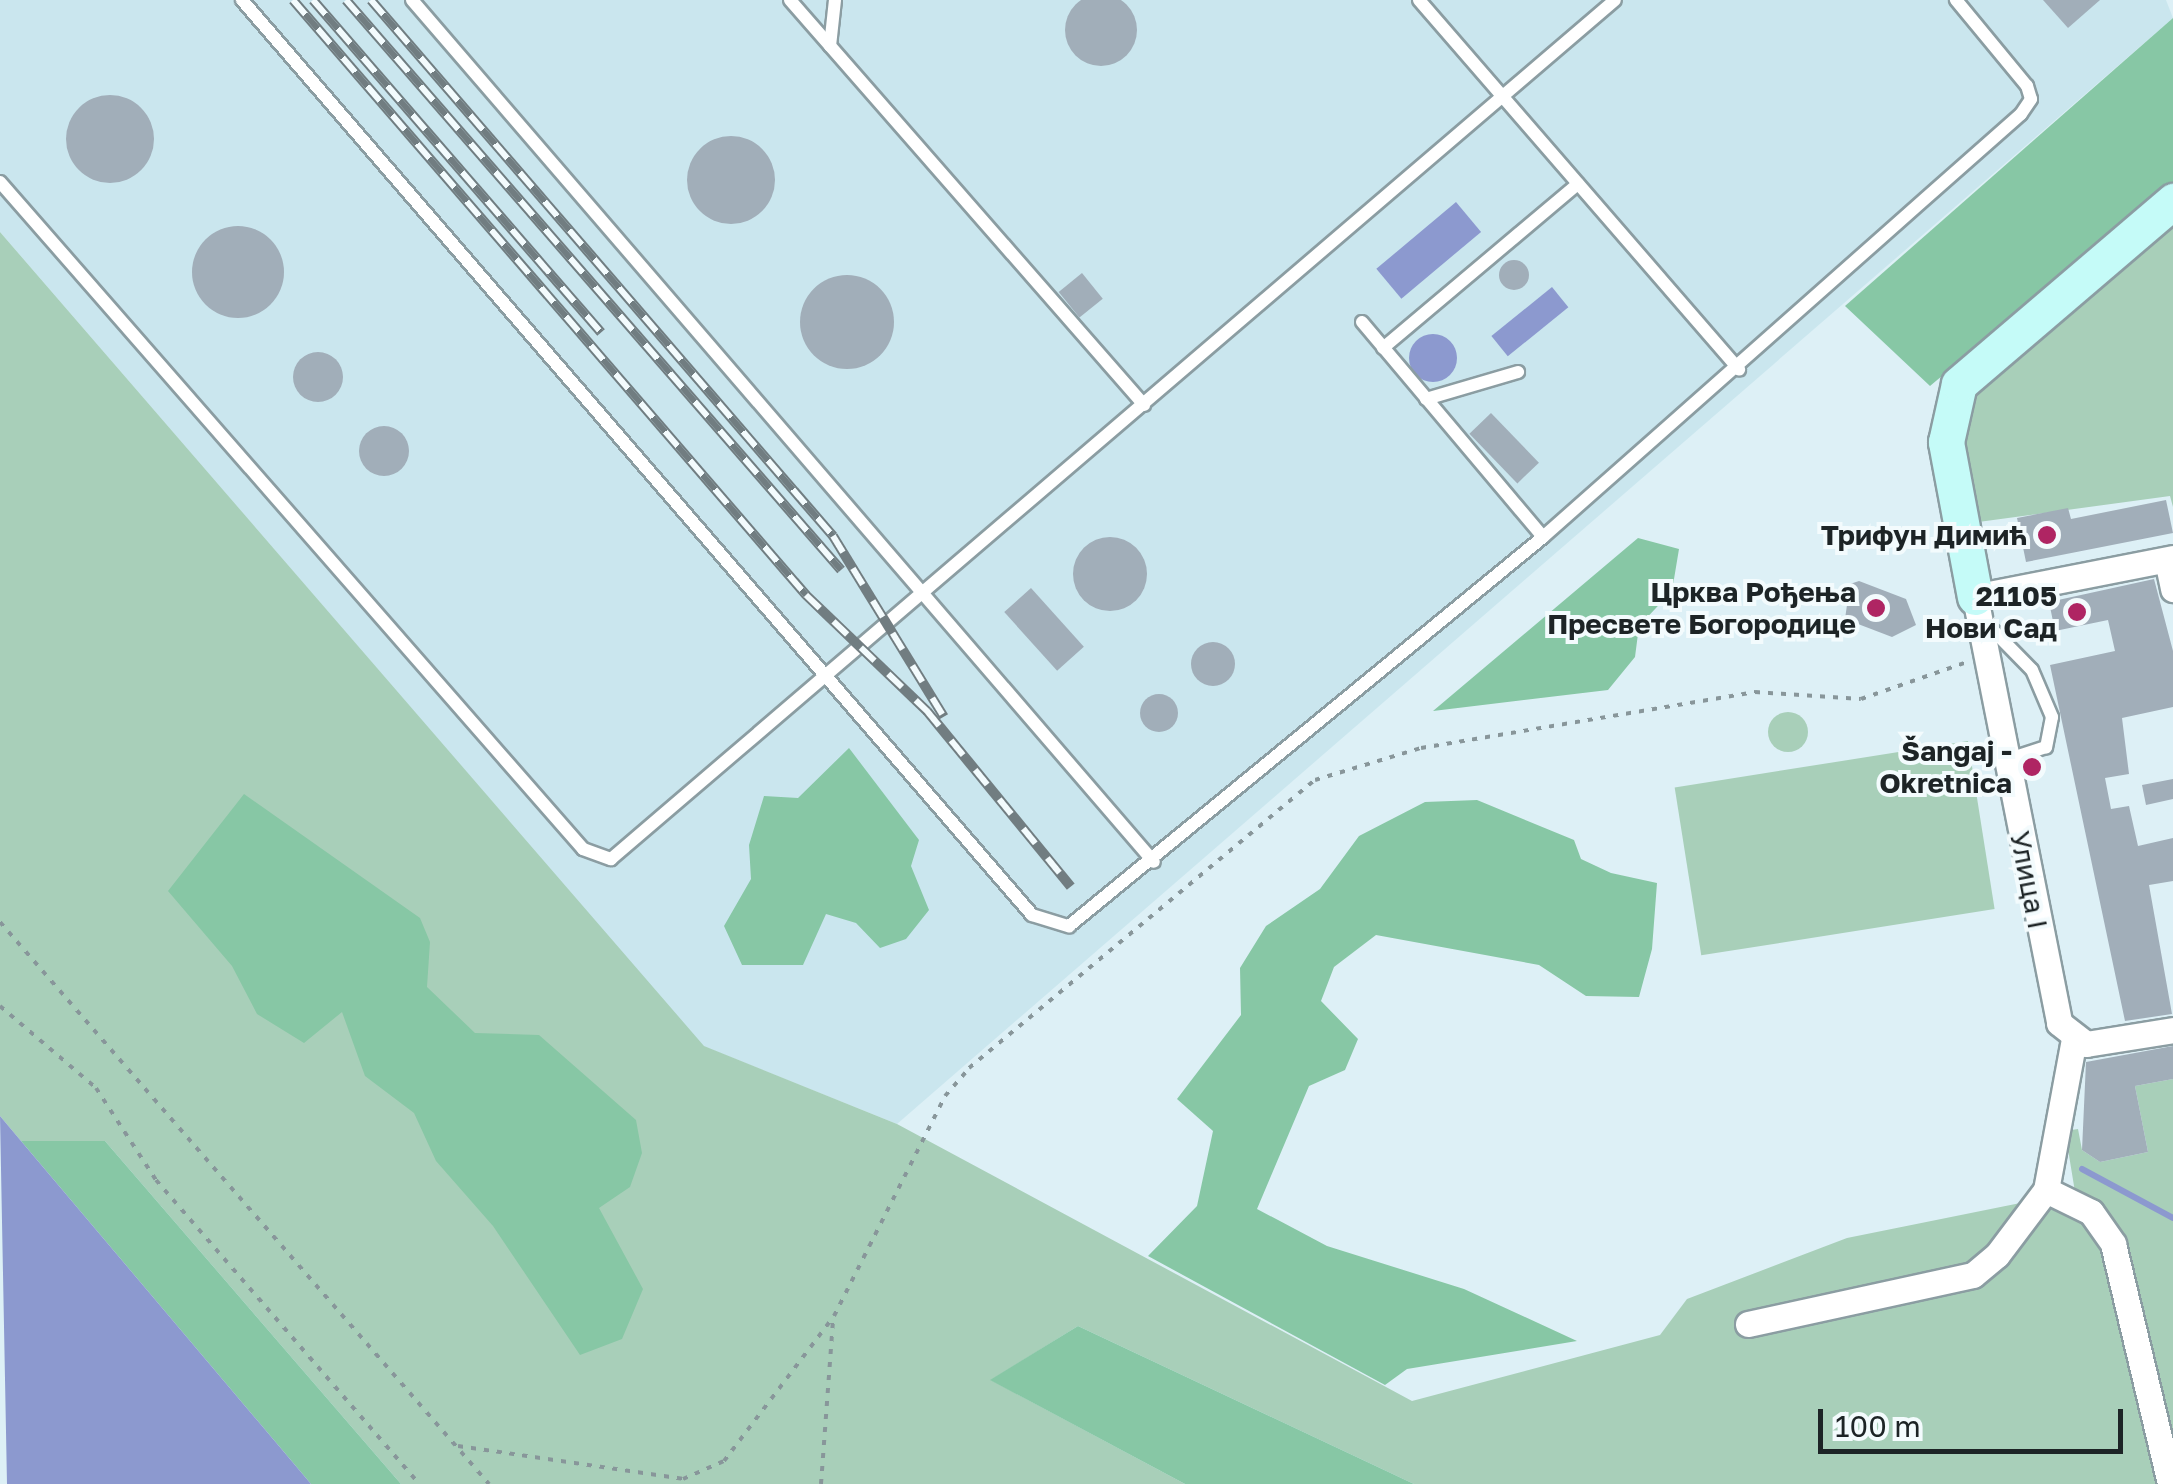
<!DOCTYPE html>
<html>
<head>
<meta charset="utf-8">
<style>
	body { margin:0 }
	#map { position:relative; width:2173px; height:1484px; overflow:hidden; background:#ddf0f6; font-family:"Golos Text",sans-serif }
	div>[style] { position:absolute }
	.built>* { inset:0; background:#cae6ee }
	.green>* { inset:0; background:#a8cfb9; transform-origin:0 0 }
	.round { border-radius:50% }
	.forest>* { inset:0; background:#87c7a5 }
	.water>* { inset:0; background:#8c99cf; transform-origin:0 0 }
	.stream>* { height:6px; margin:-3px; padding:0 3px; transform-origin:3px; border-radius:3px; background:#8c99cf }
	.building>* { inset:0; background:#a1aeb9; transform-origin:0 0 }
	.path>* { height:4px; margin-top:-2px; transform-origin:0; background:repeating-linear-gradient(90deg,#88969a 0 5px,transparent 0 13px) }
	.roads { filter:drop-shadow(2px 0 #8b9da2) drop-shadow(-2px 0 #8b9da2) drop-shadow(0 2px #8b9da2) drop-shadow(0 -2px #8b9da2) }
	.lane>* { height:12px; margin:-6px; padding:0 6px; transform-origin:6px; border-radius:6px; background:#fff }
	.street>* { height:25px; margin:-12.5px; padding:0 12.5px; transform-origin:12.5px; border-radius:12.5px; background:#fff }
	.secondary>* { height:35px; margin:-17.5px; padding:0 17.5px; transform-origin:17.5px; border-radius:17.5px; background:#c5fbf8 }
	.rail>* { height:10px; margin-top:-5px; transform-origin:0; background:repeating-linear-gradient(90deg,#f3fbfd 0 19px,#717d81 0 38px); box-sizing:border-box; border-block:2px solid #717d81 }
	.dots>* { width:28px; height:28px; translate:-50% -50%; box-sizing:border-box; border:5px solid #f3fbfd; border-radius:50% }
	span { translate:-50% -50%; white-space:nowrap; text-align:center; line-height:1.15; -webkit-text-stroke:8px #f3fbfd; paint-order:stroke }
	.poi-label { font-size:28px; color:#1d2426; font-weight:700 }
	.right { translate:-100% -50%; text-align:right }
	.street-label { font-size:28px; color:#1d2426 }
	.scale { position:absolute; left:1818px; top:1409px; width:305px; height:45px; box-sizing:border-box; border:5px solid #1d2426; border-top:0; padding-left:12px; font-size:30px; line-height:35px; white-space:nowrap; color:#1d2426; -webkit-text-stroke:8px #f3fbfd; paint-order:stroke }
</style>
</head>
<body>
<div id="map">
	<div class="built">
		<i style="clip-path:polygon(0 0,2166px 0,2173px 18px,897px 1124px,703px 1046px,0 232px)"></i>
	</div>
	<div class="green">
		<i style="clip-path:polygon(2173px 214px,2173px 507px,2170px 496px,1971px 523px,1956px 421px,1964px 402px)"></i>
		<i style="clip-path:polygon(0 232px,704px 1046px,897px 1124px,1412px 1401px,1660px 1335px,1687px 1299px,1847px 1238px,2075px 1192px,2065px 1131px,2078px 1129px,2082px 1150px,2100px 1162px,2148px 1152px,2135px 1086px,2173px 1079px,2173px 1484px,1414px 1484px,1078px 1326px,991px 1380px,1185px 1484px,401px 1484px,105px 1141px,21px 1141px,0 1116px)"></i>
		<i class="round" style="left:1768px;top:712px;width:40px;height:40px"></i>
		<i style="left:1968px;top:741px;width:170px;height:297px;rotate:81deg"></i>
	</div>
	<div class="forest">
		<i style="clip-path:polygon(2173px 18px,2173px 182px,1930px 386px,1845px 306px)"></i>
		<i style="clip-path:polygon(1638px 538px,1679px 549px,1672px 591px,1639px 626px,1635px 657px,1608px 690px,1433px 711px)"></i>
		<i style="clip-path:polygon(849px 748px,919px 840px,911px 866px,929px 910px,906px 939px,880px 948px,856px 923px,826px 914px,803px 965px,742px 965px,724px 926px,751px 879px,749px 845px,764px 796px,798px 798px)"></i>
		<i style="clip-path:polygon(244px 794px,420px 918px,430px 942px,427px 987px,475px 1033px,539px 1035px,636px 1120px,642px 1153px,630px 1187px,599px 1208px,643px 1289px,622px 1339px,580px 1355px,493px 1226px,436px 1161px,414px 1113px,365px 1076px,342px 1012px,304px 1043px,257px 1014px,232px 966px,168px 891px)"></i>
		<i style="clip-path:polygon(1477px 800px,1574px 840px,1581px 859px,1611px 873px,1657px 883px,1652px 949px,1639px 997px,1586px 996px,1539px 965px,1376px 935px,1334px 967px,1321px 1001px,1358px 1039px,1345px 1070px,1309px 1086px,1257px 1209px,1327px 1246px,1464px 1289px,1577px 1341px,1407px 1369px,1385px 1385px,1148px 1256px,1197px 1206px,1213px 1131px,1177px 1099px,1241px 1015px,1240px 968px,1266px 926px,1320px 889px,1359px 836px,1425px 802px)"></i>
		<i style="clip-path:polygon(21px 1141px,105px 1141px,401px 1484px,311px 1484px)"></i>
		<i style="clip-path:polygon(1078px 1326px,1414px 1484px,1185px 1484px,990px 1380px)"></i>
	</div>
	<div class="water">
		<i style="left:1456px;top:202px;width:39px;height:104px;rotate:50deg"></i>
		<i style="left:1552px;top:287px;width:26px;height:78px;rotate:51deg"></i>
		<i class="round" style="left:1409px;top:334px;width:48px;height:48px"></i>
		<i style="clip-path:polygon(0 1116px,21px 1141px,311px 1484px,7px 1484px)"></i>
	</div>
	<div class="stream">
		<i style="left:2082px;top:1169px;width:103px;rotate:28.3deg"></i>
	</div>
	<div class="building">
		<i class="round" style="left:1065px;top:-6px;width:72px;height:72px"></i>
		<i style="clip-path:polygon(2043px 0,2100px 0,2068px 28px)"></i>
		<i class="round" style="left:66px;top:95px;width:88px;height:88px"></i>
		<i class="round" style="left:687px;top:136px;width:88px;height:88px"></i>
		<i class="round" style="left:192px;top:226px;width:92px;height:92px"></i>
		<i class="round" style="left:1499px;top:260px;width:30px;height:30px"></i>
		<i style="left:1082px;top:273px;width:33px;height:30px;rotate:51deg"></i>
		<i class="round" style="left:800px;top:275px;width:94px;height:94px"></i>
		<i class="round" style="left:293px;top:352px;width:50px;height:50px"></i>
		<i style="left:1491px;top:413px;width:69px;height:30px;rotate:46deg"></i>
		<i class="round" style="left:359px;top:426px;width:50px;height:50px"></i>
		<i style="clip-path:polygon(2166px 500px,2173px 533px,2026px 562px,2017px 518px,2068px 508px,2071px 519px)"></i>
		<i class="round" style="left:1073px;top:537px;width:74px;height:74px"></i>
		<i style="clip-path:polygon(2154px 579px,2173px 651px,2173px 707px,2122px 718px,2129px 774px,2105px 778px,2111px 809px,2129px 806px,2138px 846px,2173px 838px,2173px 881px,2149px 885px,2172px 1014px,2125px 1021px,2050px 665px,2115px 651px,2108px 620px,2055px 631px,2049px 602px)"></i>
		<i style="clip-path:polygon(1859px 581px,1906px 599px,1916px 625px,1892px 637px,1845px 619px,1850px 584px)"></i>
		<i style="left:1031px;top:588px;width:79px;height:36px;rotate:48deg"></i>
		<i class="round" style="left:1191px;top:642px;width:44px;height:44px"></i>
		<i class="round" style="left:1140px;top:694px;width:38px;height:38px"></i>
		<i style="clip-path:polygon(2173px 779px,2173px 799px,2146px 805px,2142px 785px)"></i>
		<i style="clip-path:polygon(2173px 1046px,2173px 1079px,2135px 1086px,2148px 1152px,2100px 1162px,2082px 1150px,2086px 1062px)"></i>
	</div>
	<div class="path">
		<i style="left:0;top:922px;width:745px;rotate:48.97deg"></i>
		<i style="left:0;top:1006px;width:126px;rotate:40.5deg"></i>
		<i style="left:96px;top:1088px;width:110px;rotate:56.9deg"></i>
		<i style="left:156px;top:1180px;width:402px;rotate:49.1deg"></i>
		<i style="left:458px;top:1446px;width:227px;rotate:8.3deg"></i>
		<i style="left:683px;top:1479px;width:45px;rotate:-23.7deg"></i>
		<i style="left:724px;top:1461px;width:182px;rotate:-52.8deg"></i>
		<i style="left:834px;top:1316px;width:246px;rotate:-63.2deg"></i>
		<i style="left:945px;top:1096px;width:37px;rotate:-49deg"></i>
		<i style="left:969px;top:1068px;width:450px;rotate:-39.8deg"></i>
		<i style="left:1315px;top:780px;width:111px;rotate:-16.8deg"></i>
		<i style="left:1421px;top:748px;width:339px;rotate:-9.5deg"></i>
		<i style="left:1755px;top:692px;width:106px;rotate:3.8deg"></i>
		<i style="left:1861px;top:699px;width:112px;rotate:-19.2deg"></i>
		<i style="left:821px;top:1484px;width:163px;rotate:-85.8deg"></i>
	</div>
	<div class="roads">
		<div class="lane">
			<i style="left:242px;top:0;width:1209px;rotate:49.19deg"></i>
			<i style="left:1032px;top:915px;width:39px;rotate:17deg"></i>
			<i style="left:1069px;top:926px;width:613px;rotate:-39.37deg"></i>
			<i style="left:1543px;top:537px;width:638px;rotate:-41.51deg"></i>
			<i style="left:2021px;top:114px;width:18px;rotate:-56deg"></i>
			<i style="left:2031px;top:99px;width:14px;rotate:-107deg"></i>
			<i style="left:2027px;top:86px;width:112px;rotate:-129.5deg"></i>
			<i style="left:412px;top:0;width:1137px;rotate:49.28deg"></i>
			<i style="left:790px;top:0;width:538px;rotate:48.84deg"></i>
			<i style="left:1419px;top:0;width:489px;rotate:49.1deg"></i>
			<i style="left:830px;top:46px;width:46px;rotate:-83.8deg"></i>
			<i style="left:0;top:182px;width:886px;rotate:48.84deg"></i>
			<i style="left:583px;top:849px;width:30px;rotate:20deg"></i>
			<i style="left:611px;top:859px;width:1321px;rotate:-40.55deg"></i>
			<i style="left:1362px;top:322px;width:281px;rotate:49.9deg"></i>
			<i style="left:1383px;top:348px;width:255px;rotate:-40.1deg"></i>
			<i style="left:1426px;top:399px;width:96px;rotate:-16.4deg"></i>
			<i style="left:1982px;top:619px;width:71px;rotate:45.6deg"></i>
			<i style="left:2032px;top:670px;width:51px;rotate:66.9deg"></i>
			<i style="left:2052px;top:717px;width:31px;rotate:101deg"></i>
			<i style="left:2046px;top:747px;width:42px;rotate:162deg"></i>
		</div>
		<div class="street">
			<i style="left:2173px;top:558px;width:202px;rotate:168.9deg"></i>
			<i style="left:1975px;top:597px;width:434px;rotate:78.8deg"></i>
			<i style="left:2059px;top:1023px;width:34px;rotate:38deg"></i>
			<i style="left:2086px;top:1044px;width:88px;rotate:-9.1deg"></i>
			<i style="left:2167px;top:560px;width:30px;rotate:78deg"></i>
			<i style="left:2046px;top:1190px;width:50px;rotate:26.1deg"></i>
			<i style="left:2091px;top:1212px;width:39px;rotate:55deg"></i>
			<i style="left:2113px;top:1244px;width:247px;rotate:76.6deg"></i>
			<i style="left:1748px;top:1324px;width:230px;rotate:-12.3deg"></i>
			<i style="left:1973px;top:1275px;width:31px;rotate:-40deg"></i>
			<i style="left:1997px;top:1255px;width:81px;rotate:-53deg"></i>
			<i style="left:2046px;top:1190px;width:154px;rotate:-79.5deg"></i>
		</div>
		<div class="secondary">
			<i style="left:1975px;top:597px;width:158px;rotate:-100.6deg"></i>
			<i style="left:1946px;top:442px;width:59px;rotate:-77.4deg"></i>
			<i style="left:1959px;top:384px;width:282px;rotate:-40.5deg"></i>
		</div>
	</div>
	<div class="rail">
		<i style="left:293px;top:0;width:786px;rotate:49.23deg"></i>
		<i style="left:806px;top:595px;width:168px;rotate:43.8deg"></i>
		<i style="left:927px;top:711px;width:227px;rotate:50.7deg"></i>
		<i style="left:313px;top:0;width:440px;rotate:49.1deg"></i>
		<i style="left:346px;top:0;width:755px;rotate:49.03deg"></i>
		<i style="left:371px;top:0;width:708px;rotate:49.24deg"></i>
		<i style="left:833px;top:536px;width:212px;rotate:58.5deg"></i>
	</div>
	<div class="dots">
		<i style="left:2047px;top:535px;background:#af2563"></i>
		<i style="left:1876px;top:608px;background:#af2563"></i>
		<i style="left:2077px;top:612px;background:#af2563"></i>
		<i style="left:2032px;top:767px;background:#af2563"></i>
	</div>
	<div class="poi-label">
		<span class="right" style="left:2027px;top:535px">Трифун Димић</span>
		<span class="right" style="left:1856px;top:608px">Црква Рођења<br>Пресвете Богородице</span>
		<span class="right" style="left:2057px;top:612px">21105<br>Нови Сад</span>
		<span class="right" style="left:2012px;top:767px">Šangaj -<br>Okretnica</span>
	</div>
	<div class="street-label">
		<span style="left:2029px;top:880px;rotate:79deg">Улица I</span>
	</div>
	<div class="scale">100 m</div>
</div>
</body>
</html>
